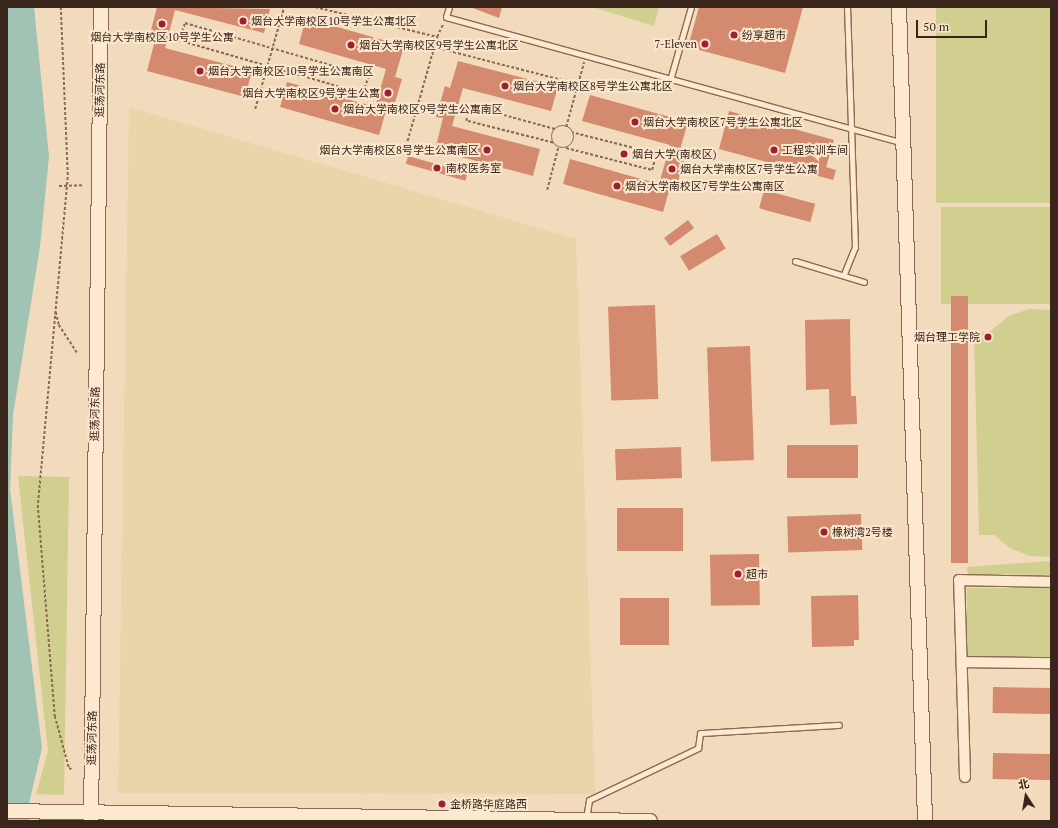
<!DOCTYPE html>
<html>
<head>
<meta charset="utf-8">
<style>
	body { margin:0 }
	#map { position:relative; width:1058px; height:828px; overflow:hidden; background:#f2dabc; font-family:"PT Serif","Noto Sans SC",serif }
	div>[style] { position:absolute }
	.farmland>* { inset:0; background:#e8d5a9 }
	.green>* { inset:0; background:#d1cf8f; transform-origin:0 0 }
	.water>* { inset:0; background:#a0c3b4 }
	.building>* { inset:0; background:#d48a6e; transform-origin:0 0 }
	.path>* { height:1.5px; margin-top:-0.75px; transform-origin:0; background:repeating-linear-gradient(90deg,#8b6954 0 3px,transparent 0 5px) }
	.path>.ring { margin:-0.75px; padding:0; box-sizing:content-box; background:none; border:1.5px solid #8b6954; border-radius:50% }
	.roads { filter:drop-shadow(1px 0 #8b6954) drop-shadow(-1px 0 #8b6954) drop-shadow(0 1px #8b6954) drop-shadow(0 -1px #8b6954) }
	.lane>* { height:5px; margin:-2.5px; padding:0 2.5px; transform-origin:2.5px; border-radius:2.5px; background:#fce9d0 }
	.street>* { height:10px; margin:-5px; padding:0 5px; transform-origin:5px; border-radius:5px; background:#fce9d0 }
	.secondary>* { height:14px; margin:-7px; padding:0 7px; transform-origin:7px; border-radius:7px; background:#fce9d0 }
	.dots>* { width:11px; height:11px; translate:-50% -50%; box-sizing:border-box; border:2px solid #f9e6cc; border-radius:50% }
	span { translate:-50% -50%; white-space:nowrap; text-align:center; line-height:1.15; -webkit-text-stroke:4px #f9e6cc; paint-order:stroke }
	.poi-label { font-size:11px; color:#39251a }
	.left { translate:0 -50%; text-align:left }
	.right { translate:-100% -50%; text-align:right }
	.street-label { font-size:11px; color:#39251a }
	.frame { position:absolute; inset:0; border:8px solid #39251a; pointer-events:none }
	.north { position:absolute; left:1006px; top:776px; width:40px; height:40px; -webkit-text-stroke:3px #f9e6cc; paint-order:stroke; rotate:348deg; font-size:11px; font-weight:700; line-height:16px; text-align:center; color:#39251a }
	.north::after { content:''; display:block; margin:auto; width:14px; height:18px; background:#39251a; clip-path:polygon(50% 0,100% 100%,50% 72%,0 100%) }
	.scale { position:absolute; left:916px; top:20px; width:71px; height:18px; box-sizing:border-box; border:2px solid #39251a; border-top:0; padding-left:5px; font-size:12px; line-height:14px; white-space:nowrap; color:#39251a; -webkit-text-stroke:3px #f9e6cc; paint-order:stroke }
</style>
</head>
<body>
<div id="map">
	<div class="farmland">
		<i style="clip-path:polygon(129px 107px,576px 239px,595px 794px,118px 793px)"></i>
	</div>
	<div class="green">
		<i style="clip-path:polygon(593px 7px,659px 7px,654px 26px)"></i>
		<i style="left:936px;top:7px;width:115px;height:196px"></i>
		<i style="left:1051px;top:207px;width:97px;height:110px;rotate:90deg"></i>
		<i style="clip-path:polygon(1029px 309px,1051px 310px,1051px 557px,1030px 556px,1010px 548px,994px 535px,979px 535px,974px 333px,989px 332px,1009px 316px)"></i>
		<i style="clip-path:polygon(18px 476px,69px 477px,64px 795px,36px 794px,48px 751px)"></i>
		<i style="clip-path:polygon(1051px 561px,1051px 575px,968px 574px,967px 567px)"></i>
		<i style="left:967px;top:588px;width:84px;height:69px"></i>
	</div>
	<div class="water">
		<i style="clip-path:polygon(7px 7px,34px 7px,49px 157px,40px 247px,13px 415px,10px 489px,42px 748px,28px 808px,29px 821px,7px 821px)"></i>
	</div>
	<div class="building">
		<i style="clip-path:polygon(157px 7px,270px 9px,264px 33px,175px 10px,165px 48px,252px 71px,245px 97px,147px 71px,155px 40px,149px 38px)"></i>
		<i style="clip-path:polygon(470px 7px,502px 7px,499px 18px)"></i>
		<i style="clip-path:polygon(699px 7px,803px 7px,785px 73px,688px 47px)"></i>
		<i style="clip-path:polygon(306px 18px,404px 46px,395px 77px,402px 79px,393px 109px,387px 107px,379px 135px,280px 107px,287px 82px,375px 107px,386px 69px,299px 44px)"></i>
		<i style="clip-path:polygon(458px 61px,558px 87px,551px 111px,463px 88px,452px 126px,540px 149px,533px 176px,435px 150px,443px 118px,436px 117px,445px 86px,450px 88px)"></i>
		<i style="clip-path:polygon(590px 95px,688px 122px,679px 153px,686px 155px,677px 185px,671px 184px,663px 212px,563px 184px,570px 159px,659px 184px,670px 145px,582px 121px)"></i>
		<i style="clip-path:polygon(729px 111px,834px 140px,826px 167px,836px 170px,833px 180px,719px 149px)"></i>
		<i style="left:408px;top:156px;width:62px;height:8px;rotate:16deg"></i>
		<i style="left:764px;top:190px;width:53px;height:19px;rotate:15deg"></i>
		<i style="left:688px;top:220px;width:10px;height:30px;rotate:53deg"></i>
		<i style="left:717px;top:234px;width:17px;height:43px;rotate:59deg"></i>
		<i style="left:951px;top:296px;width:17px;height:267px"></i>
		<i style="left:655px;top:305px;width:94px;height:47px;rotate:88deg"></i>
		<i style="clip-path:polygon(850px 319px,851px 396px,856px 396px,857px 424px,830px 425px,829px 389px,806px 390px,805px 320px)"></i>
		<i style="left:750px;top:346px;width:114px;height:43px;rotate:88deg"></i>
		<i style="left:787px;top:445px;width:71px;height:33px"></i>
		<i style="left:681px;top:447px;width:31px;height:66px;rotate:88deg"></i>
		<i style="left:683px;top:508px;width:43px;height:66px;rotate:90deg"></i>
		<i style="left:861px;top:514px;width:36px;height:74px;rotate:88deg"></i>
		<i style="left:759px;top:554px;width:51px;height:49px;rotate:89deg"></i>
		<i style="clip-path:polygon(858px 595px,859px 640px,854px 640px,854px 646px,812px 647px,811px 596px)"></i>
		<i style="left:620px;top:598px;width:49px;height:47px"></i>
		<i style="left:993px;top:687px;width:58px;height:26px;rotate:1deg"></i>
		<i style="left:993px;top:753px;width:58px;height:26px;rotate:1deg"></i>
	</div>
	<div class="path">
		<i style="left:61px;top:7px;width:170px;rotate:87.6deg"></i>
		<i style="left:68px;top:177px;width:329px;rotate:95.2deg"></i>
		<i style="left:38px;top:505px;width:212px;rotate:85.4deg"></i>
		<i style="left:55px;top:716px;width:54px;rotate:74.9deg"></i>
		<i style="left:69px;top:768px;width:4px;rotate:27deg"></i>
		<i style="left:315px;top:7px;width:126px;rotate:13.8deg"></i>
		<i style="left:437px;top:37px;width:14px;rotate:-65deg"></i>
		<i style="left:185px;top:23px;width:191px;rotate:16.1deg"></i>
		<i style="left:369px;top:76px;width:19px;rotate:108deg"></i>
		<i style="left:363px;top:94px;width:191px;rotate:-163.9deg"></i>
		<i style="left:179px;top:41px;width:19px;rotate:-72deg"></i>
		<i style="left:434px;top:47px;width:148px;rotate:14.5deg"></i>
		<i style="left:255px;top:109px;width:106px;rotate:-74.1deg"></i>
		<i class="ring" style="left:552px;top:126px;width:20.5px;height:20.5px"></i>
		<i style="left:566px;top:127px;width:67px;rotate:-74.5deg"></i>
		<i style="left:553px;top:143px;width:90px;rotate:-165.8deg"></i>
		<i style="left:466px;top:121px;width:16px;rotate:-75deg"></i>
		<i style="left:470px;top:106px;width:88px;rotate:15.1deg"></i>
		<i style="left:406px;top:146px;width:113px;rotate:-74.1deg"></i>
		<i style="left:566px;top:148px;width:89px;rotate:14.3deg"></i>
		<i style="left:652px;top:170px;width:16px;rotate:-76deg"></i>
		<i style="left:656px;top:154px;width:86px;rotate:-165.8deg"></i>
		<i style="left:59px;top:186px;width:24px;rotate:-2deg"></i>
		<i style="left:547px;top:190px;width:43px;rotate:-75.3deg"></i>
		<i style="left:56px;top:312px;width:13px;rotate:77deg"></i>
		<i style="left:59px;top:325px;width:33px;rotate:57deg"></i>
	</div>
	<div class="roads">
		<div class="lane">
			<i style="left:449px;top:7px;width:10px;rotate:107deg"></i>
			<i style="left:446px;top:17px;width:473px;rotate:15.4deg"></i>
			<i style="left:670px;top:80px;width:76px;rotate:-74deg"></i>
			<i style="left:795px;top:261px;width:72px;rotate:16.9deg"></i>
			<i style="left:844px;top:274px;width:29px;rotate:-68deg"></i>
			<i style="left:855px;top:247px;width:240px;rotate:-91.9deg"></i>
			<i style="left:586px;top:819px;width:19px;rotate:-81deg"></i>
			<i style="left:589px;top:800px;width:121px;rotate:-25.5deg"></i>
			<i style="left:698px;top:748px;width:15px;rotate:-82deg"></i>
			<i style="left:700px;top:733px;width:139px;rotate:-3.3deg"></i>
		</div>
		<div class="street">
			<i style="left:963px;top:662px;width:88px;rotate:0.7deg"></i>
			<i style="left:965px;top:777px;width:197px;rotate:-91.7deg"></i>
			<i style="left:959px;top:580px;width:92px;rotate:1.2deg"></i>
		</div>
		<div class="secondary">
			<i style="left:899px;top:7px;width:814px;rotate:88.17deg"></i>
			<i style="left:7px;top:811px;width:643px;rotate:0.89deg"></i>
			<i style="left:91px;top:821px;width:814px;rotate:-89.3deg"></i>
		</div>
	</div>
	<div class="dots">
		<i style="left:243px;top:21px;background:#a01e31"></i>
		<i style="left:162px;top:24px;background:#a01e31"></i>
		<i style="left:734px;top:35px;background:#a01e31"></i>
		<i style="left:705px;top:44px;background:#a01e31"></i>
		<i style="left:351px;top:45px;background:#a01e31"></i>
		<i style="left:200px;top:71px;background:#a01e31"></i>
		<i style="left:505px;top:86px;background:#a01e31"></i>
		<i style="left:388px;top:93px;background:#a01e31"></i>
		<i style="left:335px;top:109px;background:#a01e31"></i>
		<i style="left:635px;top:122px;background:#a01e31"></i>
		<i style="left:487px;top:150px;background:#a01e31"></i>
		<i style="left:774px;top:150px;background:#a01e31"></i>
		<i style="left:624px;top:154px;background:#a01e31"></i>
		<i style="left:437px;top:168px;background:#a01e31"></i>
		<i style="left:672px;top:169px;background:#a01e31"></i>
		<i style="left:617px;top:186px;background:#a01e31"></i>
		<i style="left:988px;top:337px;background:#a01e31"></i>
		<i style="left:824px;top:532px;background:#a01e31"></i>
		<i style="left:738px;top:574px;background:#a01e31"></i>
		<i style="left:442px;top:804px;background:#a01e31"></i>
	</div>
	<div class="poi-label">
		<span class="left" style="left:251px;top:21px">烟台大学南校区10号学生公寓北区</span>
		<span class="left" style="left:742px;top:35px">纷享超市</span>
		<span style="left:162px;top:37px">烟台大学南校区10号学生公寓</span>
		<span class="right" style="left:697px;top:44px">7-Eleven</span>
		<span class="left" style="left:359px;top:45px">烟台大学南校区9号学生公寓北区</span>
		<span class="left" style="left:208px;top:71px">烟台大学南校区10号学生公寓南区</span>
		<span class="left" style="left:513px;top:86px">烟台大学南校区8号学生公寓北区</span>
		<span class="right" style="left:380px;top:93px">烟台大学南校区9号学生公寓</span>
		<span class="left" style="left:343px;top:109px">烟台大学南校区9号学生公寓南区</span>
		<span class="left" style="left:643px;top:122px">烟台大学南校区7号学生公寓北区</span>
		<span class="right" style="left:479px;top:150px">烟台大学南校区8号学生公寓南区</span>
		<span class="left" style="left:782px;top:150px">工程实训车间</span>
		<span class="left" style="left:632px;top:154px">烟台大学(南校区)</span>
		<span class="left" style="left:446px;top:168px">南校医务室</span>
		<span class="left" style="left:680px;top:169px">烟台大学南校区7号学生公寓</span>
		<span class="left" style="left:625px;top:186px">烟台大学南校区7号学生公寓南区</span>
		<span class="right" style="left:980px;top:337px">烟台理工学院</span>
		<span class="left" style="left:832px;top:532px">橡树湾2号楼</span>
		<span class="left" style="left:746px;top:574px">超市</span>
		<span class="left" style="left:450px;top:804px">金桥路华庭路西</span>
	</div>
	<div class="street-label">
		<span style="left:100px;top:90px;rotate:-89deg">逛荡河东路</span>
		<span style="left:95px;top:414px;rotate:-89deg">逛荡河东路</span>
		<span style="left:92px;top:738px;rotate:-89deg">逛荡河东路</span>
	</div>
	<div class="frame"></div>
	<div class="north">北</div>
	<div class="scale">50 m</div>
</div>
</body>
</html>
